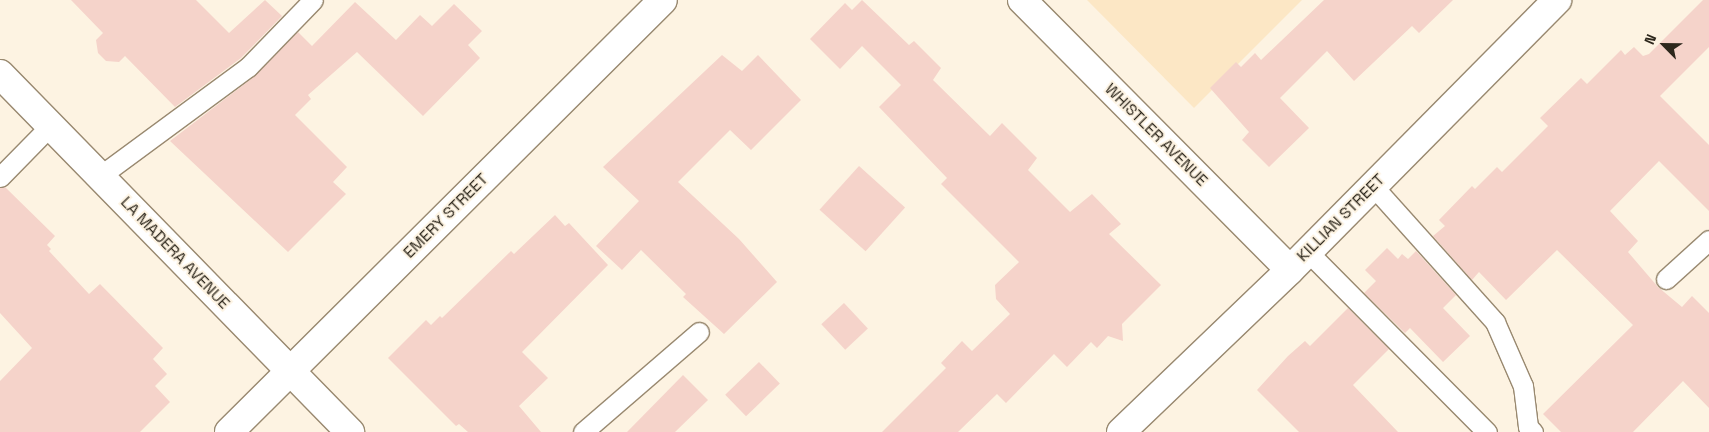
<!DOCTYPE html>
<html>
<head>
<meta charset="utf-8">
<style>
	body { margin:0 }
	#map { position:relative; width:1709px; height:432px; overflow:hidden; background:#fdf3e2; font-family:"Space Grotesk",sans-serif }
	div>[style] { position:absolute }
	.built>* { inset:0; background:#fce7c5 }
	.building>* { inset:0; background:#f5d3ca; transform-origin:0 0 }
	.roads { filter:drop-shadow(1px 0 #998970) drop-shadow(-1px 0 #998970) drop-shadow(0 1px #998970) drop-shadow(0 -1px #998970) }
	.lane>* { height:19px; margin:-9.5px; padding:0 9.5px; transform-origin:9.5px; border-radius:9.5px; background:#fff }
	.street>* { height:28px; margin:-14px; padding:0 14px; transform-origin:14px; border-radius:14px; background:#fff }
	span { translate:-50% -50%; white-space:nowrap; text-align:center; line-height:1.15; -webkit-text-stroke:4px #fdf3e2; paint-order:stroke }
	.street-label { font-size:16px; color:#2d271c }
	.north { position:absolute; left:1639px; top:20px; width:50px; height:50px; -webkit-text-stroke:4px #fdf3e2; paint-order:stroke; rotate:293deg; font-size:14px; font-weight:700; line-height:20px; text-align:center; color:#2d271c }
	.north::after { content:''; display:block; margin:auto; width:18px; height:22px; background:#2d271c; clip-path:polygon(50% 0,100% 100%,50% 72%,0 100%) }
</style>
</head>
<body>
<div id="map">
	<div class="built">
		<i style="clip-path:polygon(1087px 0,1302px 0,1194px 108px)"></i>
	</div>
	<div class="building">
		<i style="clip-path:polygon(71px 0,196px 0,229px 33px,265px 0,282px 16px,241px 58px,175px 107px,125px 56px,119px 62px,106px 61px,98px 53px,96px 40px,103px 33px)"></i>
		<i style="clip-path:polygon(862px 0,909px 45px,914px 41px,941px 68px,933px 80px,990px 136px,1002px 123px,1037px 158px,1028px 170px,1070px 212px,1092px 194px,1121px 224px,1109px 234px,1161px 285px,1122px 324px,1123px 341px,1108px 336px,1097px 348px,1091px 342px,1067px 367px,1054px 354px,1006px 403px,997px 394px,958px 432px,882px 432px,946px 368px,941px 363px,962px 341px,972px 351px,1010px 314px,996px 299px,995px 285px,1019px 262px,941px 184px,947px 178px,879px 107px,901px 85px,862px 46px,840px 69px,810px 39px,845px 3px,852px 10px)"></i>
		<i style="clip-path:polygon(1324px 0,1453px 0,1419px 33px,1412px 26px,1354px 81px,1327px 51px,1280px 98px,1309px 128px,1269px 167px,1242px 140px,1249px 132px,1210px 88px,1236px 62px,1241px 67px,1255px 53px,1261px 60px)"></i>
		<i style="clip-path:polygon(1703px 0,1709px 0,1709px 47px,1660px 96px,1709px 145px,1709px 211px,1659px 161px,1610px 211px,1638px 241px,1628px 252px,1658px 287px,1682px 307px,1692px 296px,1709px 313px,1709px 408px,1683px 381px,1633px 432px,1561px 432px,1543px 414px,1633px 325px,1557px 250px,1506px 300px,1479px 272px,1472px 280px,1433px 236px,1445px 226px,1439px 220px,1472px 186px,1475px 189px,1497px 167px,1502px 172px,1548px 126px,1540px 118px,1581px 78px,1587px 84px,1621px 50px,1625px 55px,1634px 47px,1643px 56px,1649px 54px)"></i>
		<i style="clip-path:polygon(355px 2px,396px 40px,420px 15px,432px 26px,454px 4px,482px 31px,468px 45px,480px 58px,423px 116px,357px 52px,308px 95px,311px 99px,295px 115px,347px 167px,333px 182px,346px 194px,288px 252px,170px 141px,255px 76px,298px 32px,312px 46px)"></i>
		<i style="clip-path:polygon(722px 55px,742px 71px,758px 55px,801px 100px,751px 150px,730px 130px,678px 182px,739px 239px,777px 282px,724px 334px,683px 297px,686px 294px,641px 250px,622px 270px,596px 246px,639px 201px,603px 167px)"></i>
		<i style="left:859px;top:166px;width:62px;height:59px;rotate:42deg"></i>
		<i style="clip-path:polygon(5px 187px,55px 236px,47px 245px,51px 249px,49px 251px,89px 294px,100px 284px,163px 348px,153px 359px,167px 374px,155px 386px,170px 402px,140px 432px,0 432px,0 381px,32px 348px,0 313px,0 188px)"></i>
		<i style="clip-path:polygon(555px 215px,565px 226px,569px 223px,608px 265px,522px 352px,548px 378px,519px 406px,541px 432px,468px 432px,459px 424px,456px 426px,388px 358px,426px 320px,431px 325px,440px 316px,442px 318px,511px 251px,514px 254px)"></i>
		<i style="clip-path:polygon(1387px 248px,1398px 259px,1402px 254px,1408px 259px,1416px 251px,1456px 295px,1443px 308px,1470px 336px,1443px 362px,1410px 328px,1405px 333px,1364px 293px,1376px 281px,1365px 270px)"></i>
		<i style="left:844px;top:303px;width:35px;height:31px;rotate:47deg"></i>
		<i style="clip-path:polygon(1348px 308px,1389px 349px,1353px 385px,1398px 432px,1299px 432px,1257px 390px,1288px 356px,1305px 341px,1310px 346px)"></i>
		<i style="left:759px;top:362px;width:30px;height:47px;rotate:46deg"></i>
		<i style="clip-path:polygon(683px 375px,708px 400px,675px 432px,627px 432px)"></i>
	</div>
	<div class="roads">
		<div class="lane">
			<i style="left:100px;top:176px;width:184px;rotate:-36.4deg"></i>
			<i style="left:248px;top:67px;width:93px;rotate:-45.9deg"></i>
			<i style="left:0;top:177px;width:71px;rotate:-45.6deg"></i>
			<i style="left:1373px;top:186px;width:183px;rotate:48.1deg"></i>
			<i style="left:1495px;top:322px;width:70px;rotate:66.4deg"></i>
			<i style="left:1523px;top:386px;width:41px;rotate:83deg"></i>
			<i style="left:1528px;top:427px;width:7px;rotate:45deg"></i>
			<i style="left:1308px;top:252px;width:254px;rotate:45.2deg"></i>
			<i style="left:1666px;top:279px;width:58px;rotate:-42.2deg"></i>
			<i style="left:583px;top:432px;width:153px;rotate:-40.8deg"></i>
		</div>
		<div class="street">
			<i style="left:1022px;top:0;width:380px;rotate:45.2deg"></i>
			<i style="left:0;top:74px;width:501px;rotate:45.65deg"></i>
			<i style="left:229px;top:432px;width:612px;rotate:-44.87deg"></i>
			<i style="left:1121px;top:432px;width:234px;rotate:-43.8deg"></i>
			<i style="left:1290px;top:270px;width:380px;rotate:-45.3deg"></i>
		</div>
	</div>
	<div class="street-label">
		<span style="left:1156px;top:135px;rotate:45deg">WHISTLER AVENUE</span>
		<span style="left:446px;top:216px;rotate:-45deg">EMERY STREET</span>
		<span style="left:1341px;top:218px;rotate:-45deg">KILLIAN STREET</span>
		<span style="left:175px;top:253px;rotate:46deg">LA MADERA AVENUE</span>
	</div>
	<div class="north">N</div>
</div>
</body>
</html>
